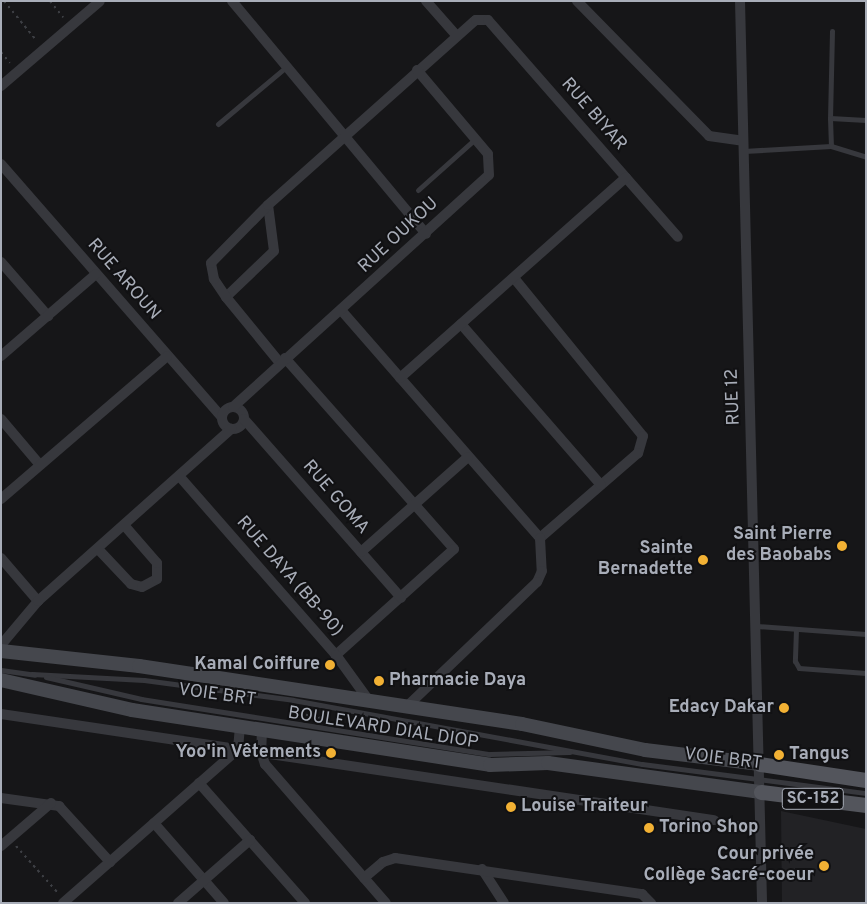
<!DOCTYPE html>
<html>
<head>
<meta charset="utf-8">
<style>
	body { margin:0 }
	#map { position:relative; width:867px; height:904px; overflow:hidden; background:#161618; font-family:Overpass,sans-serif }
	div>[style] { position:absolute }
	.built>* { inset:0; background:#222225 }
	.path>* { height:2px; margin-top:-1px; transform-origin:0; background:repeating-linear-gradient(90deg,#3d3f44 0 2.5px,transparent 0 6.5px) }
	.lane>* { height:5px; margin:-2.5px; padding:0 2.5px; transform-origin:2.5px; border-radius:2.5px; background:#37383d }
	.street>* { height:10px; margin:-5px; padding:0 5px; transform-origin:5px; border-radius:5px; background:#37383d }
	.street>.ring { margin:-5px; padding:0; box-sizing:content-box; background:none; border:10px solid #37383d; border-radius:50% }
	.secondary>* { height:14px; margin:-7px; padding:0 7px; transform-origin:7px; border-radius:7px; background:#45474d }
	.primary>* { height:15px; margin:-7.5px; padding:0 7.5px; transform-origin:7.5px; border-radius:7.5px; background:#53555c }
	.dots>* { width:14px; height:14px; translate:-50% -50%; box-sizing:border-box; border:2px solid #111113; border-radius:50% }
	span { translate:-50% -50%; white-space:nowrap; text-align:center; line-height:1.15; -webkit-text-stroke:4px #111113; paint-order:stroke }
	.shield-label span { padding:1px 4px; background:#111113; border:1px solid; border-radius:4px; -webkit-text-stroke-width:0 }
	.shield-label { font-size:16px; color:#a8adb8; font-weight:700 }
	.street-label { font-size:18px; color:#a8adb8 }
	.poi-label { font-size:18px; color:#a8adb8; font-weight:700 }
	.right { translate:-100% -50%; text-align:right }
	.left { translate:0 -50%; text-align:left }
	.frame { position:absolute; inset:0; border:2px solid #a8adb8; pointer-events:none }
</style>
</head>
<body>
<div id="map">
	<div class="built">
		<i style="clip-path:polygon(781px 811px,866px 829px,866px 903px,782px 903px)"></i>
	</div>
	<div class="path">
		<i style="left:4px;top:1px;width:50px;rotate:50.6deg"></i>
		<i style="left:50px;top:1px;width:21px;rotate:51deg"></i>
		<i style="left:1px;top:52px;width:14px;rotate:51deg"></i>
		<i style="left:293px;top:712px;width:35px;rotate:12deg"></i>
		<i style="left:724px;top:821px;width:25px;rotate:7deg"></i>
		<i style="left:16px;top:846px;width:63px;rotate:48.2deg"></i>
	</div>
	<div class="lane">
		<i style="left:832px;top:31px;width:87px;rotate:91.3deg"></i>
		<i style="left:830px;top:118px;width:36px;rotate:3deg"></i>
		<i style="left:830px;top:118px;width:28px;rotate:88deg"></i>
		<i style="left:218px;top:124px;width:89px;rotate:-40deg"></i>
		<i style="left:744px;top:151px;width:87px;rotate:-3.3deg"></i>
		<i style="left:831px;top:146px;width:37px;rotate:17deg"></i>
		<i style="left:418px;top:190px;width:76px;rotate:-41.8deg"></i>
		<i style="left:757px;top:626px;width:109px;rotate:4.2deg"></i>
		<i style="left:796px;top:629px;width:32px;rotate:92deg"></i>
		<i style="left:795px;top:661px;width:8px;rotate:60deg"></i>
		<i style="left:799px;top:668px;width:67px;rotate:4.3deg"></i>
		<i style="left:1px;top:670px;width:34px;rotate:8deg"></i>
		<i style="left:32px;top:674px;width:112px;rotate:3.1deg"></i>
		<i style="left:144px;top:680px;width:150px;rotate:7.6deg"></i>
		<i style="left:293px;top:700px;width:355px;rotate:10.4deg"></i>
		<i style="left:642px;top:764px;width:226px;rotate:7.4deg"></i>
		<i style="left:46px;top:677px;width:98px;rotate:13deg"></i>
		<i style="left:141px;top:699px;width:353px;rotate:9deg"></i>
		<i style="left:490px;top:754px;width:80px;rotate:-1.4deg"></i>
	</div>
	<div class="street">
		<i style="left:232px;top:1px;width:303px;rotate:50.2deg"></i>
		<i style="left:426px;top:1px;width:45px;rotate:48.6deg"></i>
		<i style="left:577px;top:1px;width:189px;rotate:45.6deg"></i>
		<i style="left:709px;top:136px;width:34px;rotate:8deg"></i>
		<i style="left:740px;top:1px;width:902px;rotate:88.6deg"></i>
		<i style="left:1px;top:86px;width:130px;rotate:-40.6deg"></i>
		<i style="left:1px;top:164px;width:336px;rotate:48.9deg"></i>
		<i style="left:1px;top:262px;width:72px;rotate:49deg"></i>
		<i style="left:514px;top:278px;width:204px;rotate:50.8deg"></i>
		<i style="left:643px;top:436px;width:18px;rotate:106deg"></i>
		<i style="left:638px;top:453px;width:130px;rotate:139.1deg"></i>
		<i style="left:226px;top:297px;width:66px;rotate:-43.8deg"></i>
		<i style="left:274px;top:251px;width:46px;rotate:-97.4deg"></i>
		<i style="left:341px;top:310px;width:303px;rotate:48.9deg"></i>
		<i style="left:540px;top:538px;width:33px;rotate:87deg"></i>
		<i style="left:542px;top:571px;width:12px;rotate:114deg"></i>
		<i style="left:537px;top:582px;width:181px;rotate:136.3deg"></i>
		<i style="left:461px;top:324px;width:213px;rotate:49deg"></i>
		<i style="left:1px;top:356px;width:125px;rotate:-40.8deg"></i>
		<i style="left:285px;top:358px;width:255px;rotate:48.5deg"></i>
		<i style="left:454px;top:549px;width:159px;rotate:138.1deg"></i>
		<i style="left:280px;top:363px;width:85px;rotate:-129.3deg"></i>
		<i style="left:226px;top:297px;width:22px;rotate:-124deg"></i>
		<i style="left:214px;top:279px;width:16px;rotate:-101deg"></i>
		<i style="left:211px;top:263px;width:81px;rotate:-45.5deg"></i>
		<i style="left:268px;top:205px;width:278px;rotate:-41.7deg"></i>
		<i style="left:476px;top:20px;width:12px"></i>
		<i style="left:488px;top:20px;width:288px;rotate:48.8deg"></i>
		<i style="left:400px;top:378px;width:302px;rotate:-41.6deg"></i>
		<i class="ring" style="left:222px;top:407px;width:12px;height:12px"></i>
		<i style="left:233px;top:407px;width:345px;rotate:-42.2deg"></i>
		<i style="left:489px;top:175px;width:21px;rotate:-93deg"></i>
		<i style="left:488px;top:154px;width:110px;rotate:-130.2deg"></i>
		<i style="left:1px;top:419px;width:60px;rotate:49.7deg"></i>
		<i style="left:244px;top:419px;width:238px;rotate:48.7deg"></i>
		<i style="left:180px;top:477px;width:237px;rotate:48.8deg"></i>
		<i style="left:336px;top:655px;width:58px;rotate:54.1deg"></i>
		<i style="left:1px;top:499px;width:219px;rotate:-40.7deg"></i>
		<i style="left:98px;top:549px;width:48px;rotate:46.7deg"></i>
		<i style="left:131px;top:584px;width:11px;rotate:15deg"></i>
		<i style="left:142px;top:587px;width:17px;rotate:-28deg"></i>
		<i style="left:157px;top:579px;width:16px;rotate:-90deg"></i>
		<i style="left:157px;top:563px;width:50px;rotate:-131deg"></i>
		<i style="left:361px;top:552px;width:143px;rotate:-41.6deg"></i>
		<i style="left:1px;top:558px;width:57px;rotate:49.3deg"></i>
		<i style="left:1px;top:645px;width:57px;rotate:-49.9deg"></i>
		<i style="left:38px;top:601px;width:259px;rotate:-41.7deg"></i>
		<i style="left:1px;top:714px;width:721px;rotate:8.46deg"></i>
		<i style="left:262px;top:729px;width:23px;rotate:92deg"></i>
		<i style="left:261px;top:752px;width:13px;rotate:72deg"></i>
		<i style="left:265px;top:764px;width:184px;rotate:49deg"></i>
		<i style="left:199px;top:783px;width:160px;rotate:48.5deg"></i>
		<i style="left:1px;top:798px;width:59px;rotate:7.9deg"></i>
		<i style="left:59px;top:806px;width:76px;rotate:47.7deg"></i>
		<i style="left:154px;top:823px;width:106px;rotate:48.8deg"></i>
		<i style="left:1px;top:846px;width:66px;rotate:-40.7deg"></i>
		<i style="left:482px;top:869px;width:40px;rotate:57.1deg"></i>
		<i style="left:364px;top:878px;width:25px;rotate:-40deg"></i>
		<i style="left:383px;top:862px;width:13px;rotate:-18deg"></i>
		<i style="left:395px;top:858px;width:250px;rotate:8.3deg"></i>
		<i style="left:642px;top:894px;width:13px;rotate:45deg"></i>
		<i style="left:63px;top:903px;width:233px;rotate:-41.3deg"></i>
		<i style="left:238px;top:749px;width:24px;rotate:-85deg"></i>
		<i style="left:178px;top:903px;width:96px;rotate:-41.2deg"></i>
	</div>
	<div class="secondary">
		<i style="left:1px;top:651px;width:139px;rotate:6.2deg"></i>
		<i style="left:139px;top:666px;width:387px;rotate:8.6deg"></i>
		<i style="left:522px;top:724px;width:126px;rotate:11.9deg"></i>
		<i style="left:645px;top:750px;width:116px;rotate:6.9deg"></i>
		<i style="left:1px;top:680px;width:134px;rotate:12.9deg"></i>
		<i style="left:132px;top:710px;width:362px;rotate:8.7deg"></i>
		<i style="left:490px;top:765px;width:58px;rotate:-2deg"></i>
		<i style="left:548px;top:763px;width:215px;rotate:7.8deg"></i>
	</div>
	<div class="primary">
		<i style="left:760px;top:764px;width:107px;rotate:8.6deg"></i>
		<i style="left:761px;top:792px;width:106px;rotate:7.1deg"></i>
	</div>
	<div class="dots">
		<i style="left:842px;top:546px;background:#f2b134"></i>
		<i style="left:703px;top:560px;background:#f2b134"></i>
		<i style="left:330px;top:665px;background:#f2b134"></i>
		<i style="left:379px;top:681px;background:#f2b134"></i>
		<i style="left:784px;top:708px;background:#f2b134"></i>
		<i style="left:331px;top:753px;background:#f2b134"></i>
		<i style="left:779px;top:755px;background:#f2b134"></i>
		<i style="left:511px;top:807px;background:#f2b134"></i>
		<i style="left:649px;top:828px;background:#f2b134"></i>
		<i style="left:824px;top:866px;background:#f2b134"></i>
	</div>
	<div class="shield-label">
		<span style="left:813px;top:799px">SC-152</span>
	</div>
	<div class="street-label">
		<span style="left:593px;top:115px;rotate:49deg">RUE BIYAR</span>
		<span style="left:399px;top:236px;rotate:-43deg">RUE OUKOU</span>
		<span style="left:123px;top:280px;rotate:49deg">RUE AROUN</span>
		<span style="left:734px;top:397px;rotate:-92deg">RUE 12</span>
		<span style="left:335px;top:498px;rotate:49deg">RUE GOMA</span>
		<span style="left:289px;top:577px;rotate:49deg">RUE DAYA (BB-90)</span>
		<span style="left:217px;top:696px;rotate:8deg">VOIE BRT</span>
		<span style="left:383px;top:729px;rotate:9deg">BOULEVARD DIAL DIOP</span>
		<span style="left:723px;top:760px;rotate:7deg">VOIE BRT</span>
	</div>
	<div class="poi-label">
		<span class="right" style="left:832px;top:546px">Saint Pierre<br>des Baobabs</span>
		<span class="right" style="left:693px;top:560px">Sainte<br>Bernadette</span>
		<span class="right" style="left:320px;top:665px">Kamal Coiffure</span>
		<span class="left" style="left:389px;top:681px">Pharmacie Daya</span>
		<span class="right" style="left:774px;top:708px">Edacy Dakar</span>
		<span class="right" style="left:321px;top:753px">Yoo'in Vêtements</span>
		<span class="left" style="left:789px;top:755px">Tangus</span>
		<span class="left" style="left:521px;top:807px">Louise Traiteur</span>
		<span class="left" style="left:659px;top:828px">Torino Shop</span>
		<span class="right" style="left:814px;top:866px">Cour privée<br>Collège Sacré-coeur</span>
	</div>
	<div class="frame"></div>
</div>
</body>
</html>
